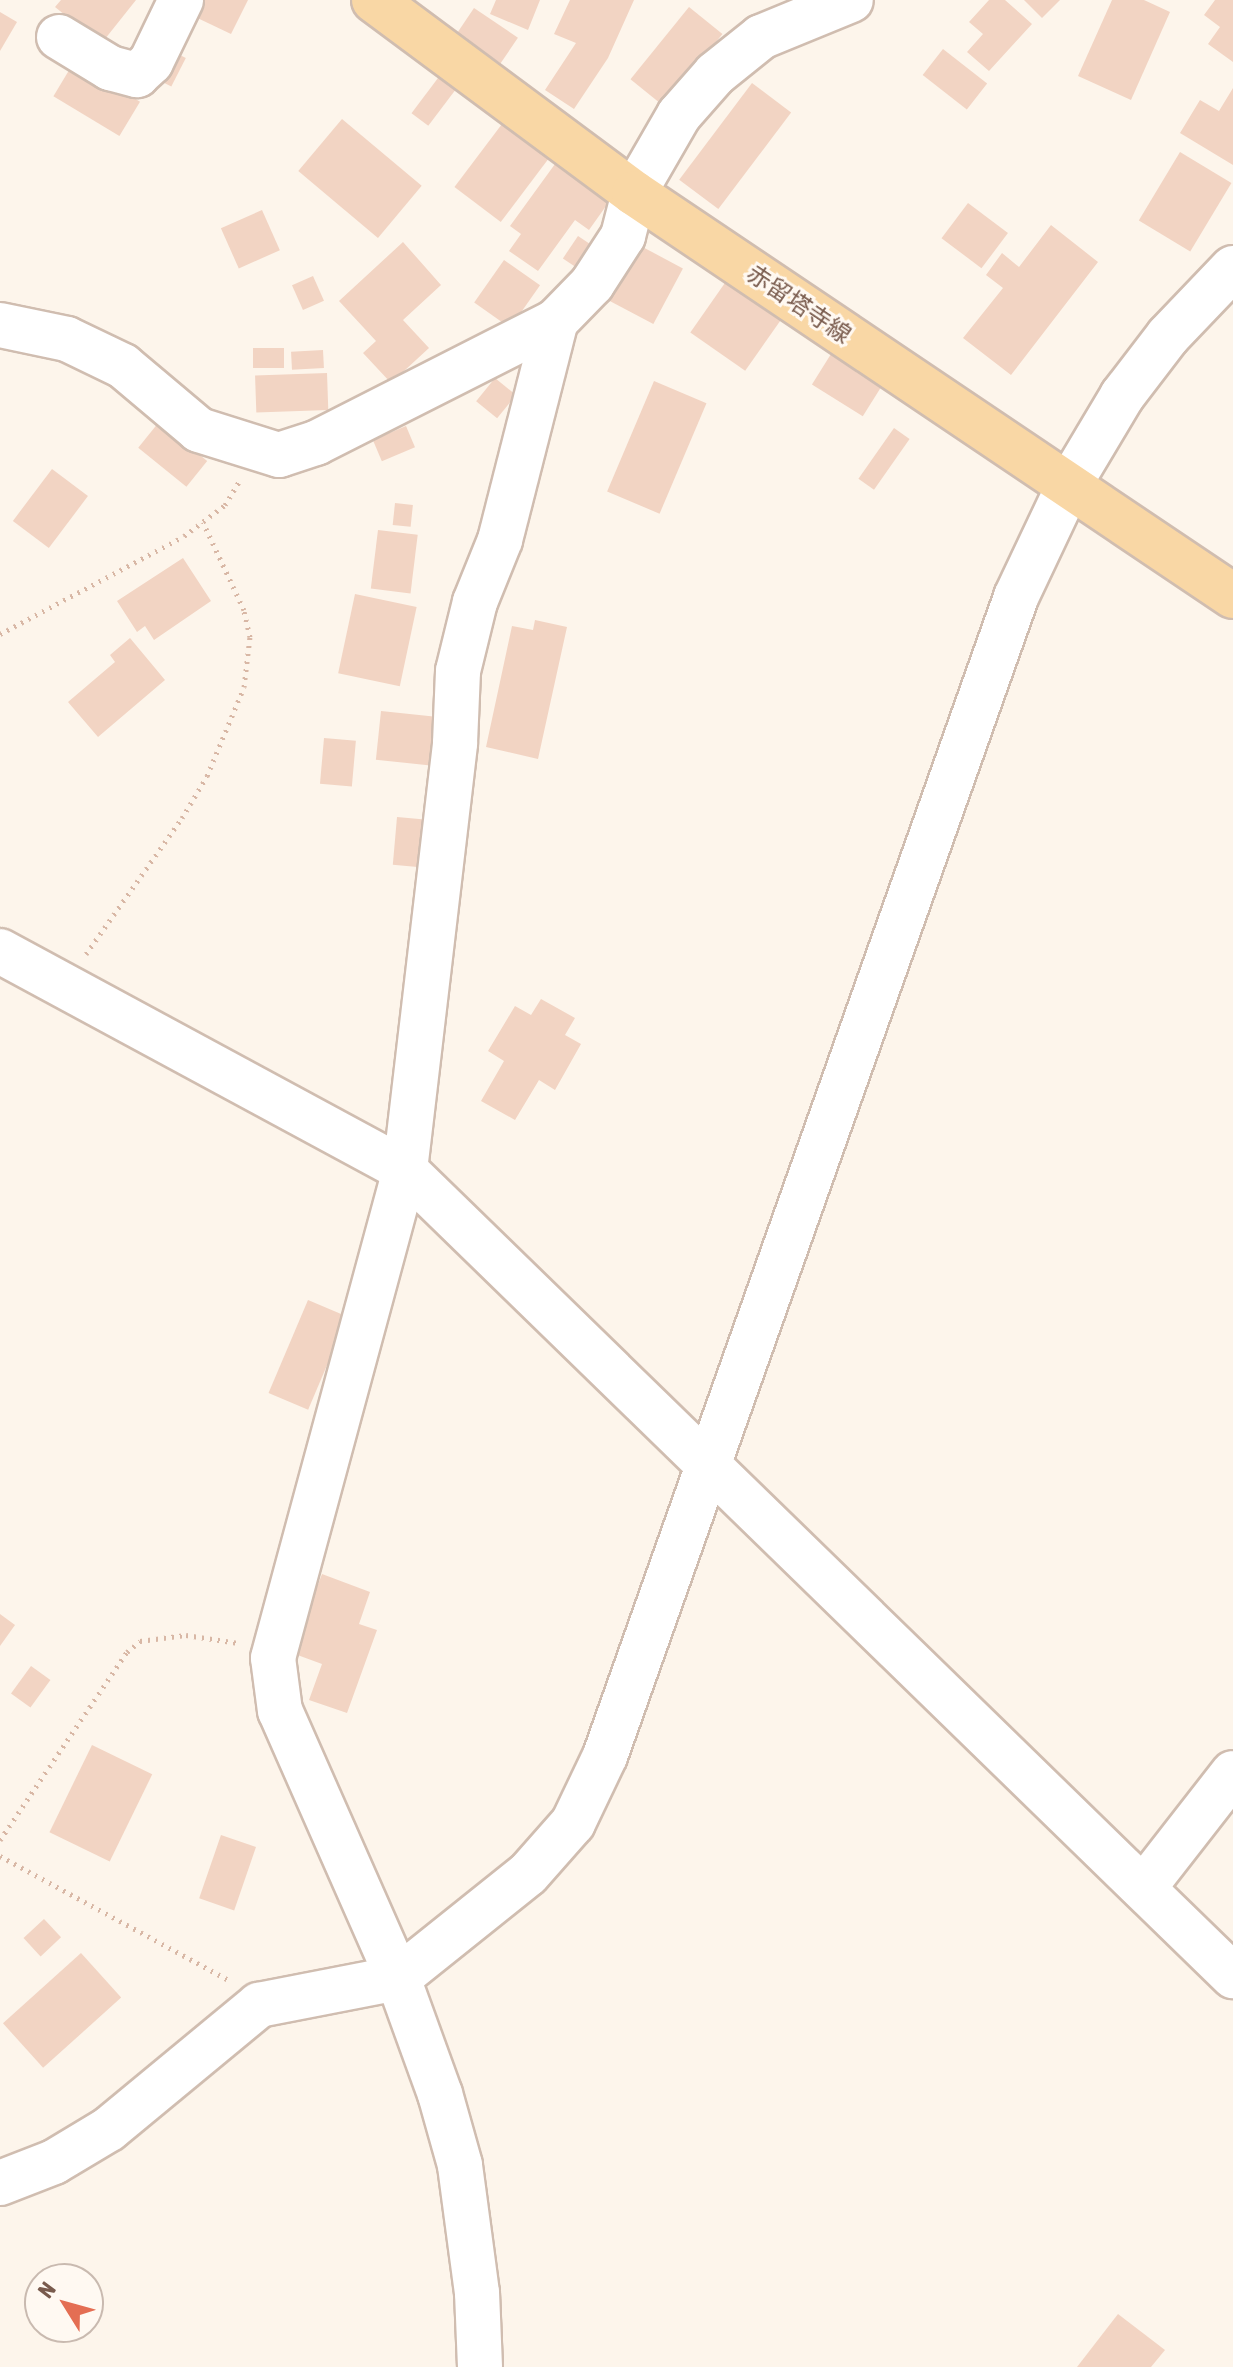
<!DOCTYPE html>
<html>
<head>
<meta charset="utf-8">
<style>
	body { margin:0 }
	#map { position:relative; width:1233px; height:2367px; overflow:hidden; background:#fdf5eb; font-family:"Asap Condensed","Noto Sans JP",sans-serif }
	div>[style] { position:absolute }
	.building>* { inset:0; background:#f2d4c3; transform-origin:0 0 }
	.path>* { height:5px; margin-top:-2.5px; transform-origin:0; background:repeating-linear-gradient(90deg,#d8b7a5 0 2px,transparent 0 8px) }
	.roads { filter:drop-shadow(2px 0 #d0bdb0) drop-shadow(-2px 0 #d0bdb0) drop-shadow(0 2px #d0bdb0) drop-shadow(0 -2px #d0bdb0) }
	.minor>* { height:44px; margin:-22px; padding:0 22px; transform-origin:22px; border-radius:22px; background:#fff }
	.major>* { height:44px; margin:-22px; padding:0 22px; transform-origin:22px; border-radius:22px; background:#f9d7a5 }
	span { translate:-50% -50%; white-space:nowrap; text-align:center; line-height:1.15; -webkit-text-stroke:6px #fff9f2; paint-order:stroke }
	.street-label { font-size:24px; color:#795b4d }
	.north { position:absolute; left:24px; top:2263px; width:80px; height:80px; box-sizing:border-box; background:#fff9f2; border:2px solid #c9bab0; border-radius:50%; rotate:307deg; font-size:22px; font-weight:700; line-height:32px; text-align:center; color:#795b4d }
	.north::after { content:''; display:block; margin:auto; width:28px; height:36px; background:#e46e53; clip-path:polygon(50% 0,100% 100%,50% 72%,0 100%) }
</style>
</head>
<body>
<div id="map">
	<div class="building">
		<i style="clip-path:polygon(61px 0,136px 0,101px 44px,55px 7px)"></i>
		<i style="clip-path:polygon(196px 0,248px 0,231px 34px,189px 14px)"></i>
		<i style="clip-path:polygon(496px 0,540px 0,528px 30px,490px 14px)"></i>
		<i style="clip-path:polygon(570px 0,634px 0,608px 58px,574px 109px,545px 90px,576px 43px,554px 34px)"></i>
		<i style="clip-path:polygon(989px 0,1005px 0,1032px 24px,989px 71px,967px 52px,983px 34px,969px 22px)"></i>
		<i style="clip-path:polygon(1024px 0,1060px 0,1042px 18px)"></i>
		<i style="clip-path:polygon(1112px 0,1144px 0,1170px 12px,1131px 100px,1078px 76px)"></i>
		<i style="clip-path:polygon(1215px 0,1233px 0,1233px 62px,1208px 44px,1220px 27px,1204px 15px)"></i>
		<i style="left:689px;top:7px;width:43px;height:93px;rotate:39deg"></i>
		<i style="left:474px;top:8px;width:53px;height:31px;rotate:34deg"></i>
		<i style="clip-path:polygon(0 12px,17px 22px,0 51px)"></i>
		<i style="left:168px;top:49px;width:20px;height:32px;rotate:27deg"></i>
		<i style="left:943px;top:49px;width:56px;height:33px;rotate:38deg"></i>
		<i style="left:74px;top:62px;width:77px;height:40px;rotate:31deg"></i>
		<i style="left:441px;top:74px;width:21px;height:49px;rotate:37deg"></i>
		<i style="left:752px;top:83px;width:49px;height:121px;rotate:37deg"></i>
		<i style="clip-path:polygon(1233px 88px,1233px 165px,1180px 133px,1200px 100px,1219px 111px)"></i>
		<i style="left:342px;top:119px;width:104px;height:68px;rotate:40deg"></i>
		<i style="left:505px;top:120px;width:58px;height:84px;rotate:37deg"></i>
		<i style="left:1180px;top:152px;width:60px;height:80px;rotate:31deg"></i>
		<i style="clip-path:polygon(563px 153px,616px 192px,589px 230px,575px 220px,538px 271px,509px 251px,521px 234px,510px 226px)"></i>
		<i style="left:968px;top:203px;width:50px;height:44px;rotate:37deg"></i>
		<i style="left:262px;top:210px;width:44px;height:45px;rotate:66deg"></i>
		<i style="clip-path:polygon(1051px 225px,1098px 262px,1011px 375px,963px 338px,1003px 288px,986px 275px,1002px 253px,1019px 267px)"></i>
		<i style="left:578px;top:236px;width:23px;height:27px;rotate:34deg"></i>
		<i style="clip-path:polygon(403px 242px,441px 285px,403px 320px,429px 348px,391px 383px,363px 353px,376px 341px,339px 301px)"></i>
		<i style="left:637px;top:244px;width:52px;height:63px;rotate:28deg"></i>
		<i style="left:504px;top:260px;width:44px;height:52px;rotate:35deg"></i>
		<i style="left:313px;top:276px;width:27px;height:23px;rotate:66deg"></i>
		<i style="left:727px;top:280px;width:67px;height:64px;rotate:35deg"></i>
		<i style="left:284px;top:348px;width:20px;height:31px;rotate:90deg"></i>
		<i style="left:323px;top:350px;width:18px;height:32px;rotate:87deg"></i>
		<i style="left:831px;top:354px;width:60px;height:36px;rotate:32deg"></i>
		<i style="left:327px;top:373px;width:37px;height:72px;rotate:88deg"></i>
		<i style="left:495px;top:378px;width:27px;height:30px;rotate:39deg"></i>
		<i style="left:654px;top:381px;width:57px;height:120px;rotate:23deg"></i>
		<i style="left:159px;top:422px;width:62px;height:33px;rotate:39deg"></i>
		<i style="left:406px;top:426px;width:23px;height:36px;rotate:67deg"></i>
		<i style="left:894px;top:428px;width:19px;height:62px;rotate:35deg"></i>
		<i style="left:52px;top:469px;width:45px;height:65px;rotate:37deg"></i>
		<i style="left:395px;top:503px;width:18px;height:22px;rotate:6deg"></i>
		<i style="left:378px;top:530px;width:40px;height:59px;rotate:7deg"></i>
		<i style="clip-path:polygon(183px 558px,211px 601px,154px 640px,145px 626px,137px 632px,117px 601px)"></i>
		<i style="left:355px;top:594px;width:63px;height:81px;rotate:12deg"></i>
		<i style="clip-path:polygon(535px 620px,567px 627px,538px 759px,486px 747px,512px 626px,533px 630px)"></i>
		<i style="clip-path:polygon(130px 638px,165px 680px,98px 737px,68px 702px,115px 662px,110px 655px)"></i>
		<i style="left:381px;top:711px;width:55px;height:49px;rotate:6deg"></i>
		<i style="left:324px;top:738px;width:32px;height:46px;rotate:5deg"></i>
		<i style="left:397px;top:817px;width:36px;height:48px;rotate:5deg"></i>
		<i style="clip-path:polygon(541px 999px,575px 1018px,565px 1035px,581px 1044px,555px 1090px,539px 1080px,515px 1120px,481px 1101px,504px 1061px,488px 1051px,515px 1006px,531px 1015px)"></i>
		<i style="left:308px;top:1300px;width:43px;height:101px;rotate:23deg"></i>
		<i style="clip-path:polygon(322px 1574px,370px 1592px,359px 1624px,377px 1630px,347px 1713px,309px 1700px,322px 1664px,292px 1653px)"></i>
		<i style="clip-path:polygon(0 1614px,15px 1625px,0 1646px)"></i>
		<i style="left:31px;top:1666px;width:24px;height:34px;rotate:36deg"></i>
		<i style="left:92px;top:1745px;width:67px;height:97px;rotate:26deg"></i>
		<i style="left:221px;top:1835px;width:37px;height:67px;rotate:19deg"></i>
		<i style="left:44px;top:1919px;width:25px;height:28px;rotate:47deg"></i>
		<i style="left:81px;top:1953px;width:60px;height:105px;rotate:48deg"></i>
		<i style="clip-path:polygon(1118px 2314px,1165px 2350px,1151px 2367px,1077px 2367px)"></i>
	</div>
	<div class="path">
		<i style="left:0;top:634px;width:208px;rotate:-28deg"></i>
		<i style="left:184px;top:536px;width:51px;rotate:-37.1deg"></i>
		<i style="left:225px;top:505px;width:27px;rotate:-59deg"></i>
		<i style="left:86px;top:954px;width:166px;rotate:-54.8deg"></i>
		<i style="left:182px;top:818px;width:49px;rotate:-59.2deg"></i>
		<i style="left:207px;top:776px;width:96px;rotate:-67.4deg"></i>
		<i style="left:244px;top:687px;width:50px;rotate:-83.2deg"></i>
		<i style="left:250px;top:637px;width:28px;rotate:-103deg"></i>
		<i style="left:244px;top:610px;width:97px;rotate:-115deg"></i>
		<i style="left:0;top:1840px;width:227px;rotate:-56deg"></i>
		<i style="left:127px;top:1652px;width:17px;rotate:-40deg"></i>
		<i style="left:140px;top:1641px;width:46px;rotate:-7.4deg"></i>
		<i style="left:186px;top:1635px;width:53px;rotate:8.7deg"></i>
		<i style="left:0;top:1856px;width:260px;rotate:28.5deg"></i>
	</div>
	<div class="roads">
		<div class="minor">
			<i style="left:59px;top:37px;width:60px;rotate:31.3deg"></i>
			<i style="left:110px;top:68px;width:28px;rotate:15deg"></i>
			<i style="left:137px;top:75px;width:19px;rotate:-43deg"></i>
			<i style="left:151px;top:62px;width:69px;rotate:-64.2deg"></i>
			<i style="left:0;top:325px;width:68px;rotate:11.8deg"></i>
			<i style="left:67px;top:339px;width:62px;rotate:25.7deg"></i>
			<i style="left:123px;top:366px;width:99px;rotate:40.1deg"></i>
			<i style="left:199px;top:430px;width:84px;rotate:17.4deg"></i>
			<i style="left:279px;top:455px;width:39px;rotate:-18deg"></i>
			<i style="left:316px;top:443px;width:269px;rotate:-26.9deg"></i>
			<i style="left:556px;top:321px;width:52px;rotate:-45.8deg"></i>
			<i style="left:592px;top:284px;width:57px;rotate:-57.1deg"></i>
			<i style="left:623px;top:236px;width:44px;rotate:-75.7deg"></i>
			<i style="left:634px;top:193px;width:90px;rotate:-60deg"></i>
			<i style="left:679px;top:115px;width:55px;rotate:-48.7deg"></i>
			<i style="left:715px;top:74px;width:59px;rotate:-38.8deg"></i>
			<i style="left:761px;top:37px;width:97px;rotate:-22.3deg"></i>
			<i style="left:0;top:951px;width:460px;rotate:28.4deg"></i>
			<i style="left:405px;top:1170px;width:1156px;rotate:44.23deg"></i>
			<i style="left:1145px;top:1886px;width:143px;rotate:-52.1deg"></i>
			<i style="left:0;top:2183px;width:58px;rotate:-21.3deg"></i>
			<i style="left:54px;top:2162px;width:64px;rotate:-31deg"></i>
			<i style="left:109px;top:2129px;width:195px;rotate:-39.6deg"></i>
			<i style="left:259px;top:2005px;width:142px;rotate:-11deg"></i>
			<i style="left:398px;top:1978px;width:166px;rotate:-38.7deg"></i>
			<i style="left:528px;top:1874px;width:68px;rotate:-48.6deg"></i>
			<i style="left:573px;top:1823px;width:74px;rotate:-64.5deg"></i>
			<i style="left:605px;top:1756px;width:1230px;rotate:-70.47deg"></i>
			<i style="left:1016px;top:597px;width:124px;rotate:-64.7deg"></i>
			<i style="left:1069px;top:485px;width:104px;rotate:-59.2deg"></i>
			<i style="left:1122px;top:396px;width:76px;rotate:-52.5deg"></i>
			<i style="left:1168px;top:336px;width:94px;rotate:-46.3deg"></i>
			<i style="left:480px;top:2367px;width:74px;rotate:-92.3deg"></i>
			<i style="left:477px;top:2293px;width:129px;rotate:-97.6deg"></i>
			<i style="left:460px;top:2165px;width:74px;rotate:-105.7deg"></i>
			<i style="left:440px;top:2094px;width:123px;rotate:-109.9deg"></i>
			<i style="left:398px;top:1978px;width:292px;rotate:-113.8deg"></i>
			<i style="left:280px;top:1711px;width:53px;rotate:-97.5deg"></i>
			<i style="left:273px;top:1658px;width:506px;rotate:-74.86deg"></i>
			<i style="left:405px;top:1170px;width:430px;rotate:-83.3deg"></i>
			<i style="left:455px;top:743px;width:72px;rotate:-87.6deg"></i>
			<i style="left:458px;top:671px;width:71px;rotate:-76.2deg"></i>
			<i style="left:475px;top:602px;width:67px;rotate:-68deg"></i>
			<i style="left:500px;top:540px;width:226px;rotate:-75.7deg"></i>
		</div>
		<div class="major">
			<i style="left:374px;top:0;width:324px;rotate:36.6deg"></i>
			<i style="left:634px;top:193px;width:722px;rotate:33.93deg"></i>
		</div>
	</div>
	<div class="street-label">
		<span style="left:799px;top:304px;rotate:34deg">赤留塔寺線</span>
	</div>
	<div class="north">N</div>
</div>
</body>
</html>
